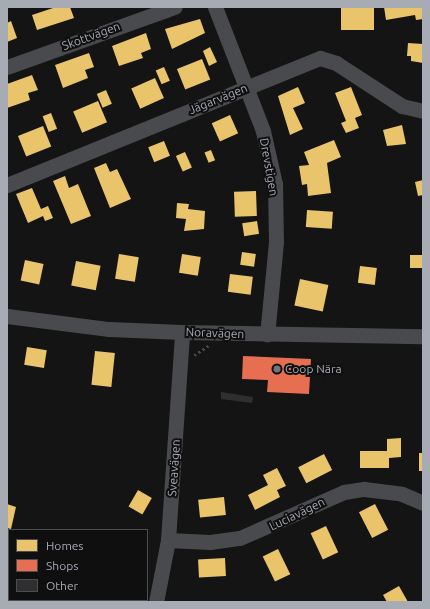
<!DOCTYPE html>
<html>
<head>
<meta charset="utf-8">
<style>
	body { margin:0 }
	#map { position:relative; width:430px; height:609px; overflow:hidden; background:#141415; font-family:Ubuntu,sans-serif }
	div>[style] { position:absolute }
	.homes>* { inset:0; background:#e9c46a; transform-origin:0 0 }
	.shops>* { inset:0; background:#e76f51 }
	.building>* { inset:0; background:#2f2f30 }
	.path>* { height:2.5px; margin-top:-1.25px; transform-origin:0; background:repeating-linear-gradient(90deg,#4a4b4e 0 2px,transparent 0 5px) }
	.minor>* { height:15px; margin:-7.5px; padding:0 7.5px; transform-origin:7.5px; border-radius:7.5px; background:#494a4d }
	.dots>* { width:11px; height:11px; translate:-50% -50%; box-sizing:border-box; border:2px solid #0f0f10; border-radius:50% }
	span { translate:-50% -50%; white-space:nowrap; text-align:center; line-height:1.15; -webkit-text-stroke:4px #0f0f10; paint-order:stroke }
	.street-label { font-size:12px; color:#a7abb4 }
	.poi-label { font-size:12px; color:#a7abb4 }
	.left { translate:0 -50%; text-align:left }
	.frame { position:absolute; inset:0; border:8px solid #a7abb4; pointer-events:none }
	.legend { position:absolute; left:8px; top:529px; width:140px; height:72px; box-sizing:border-box; background:#0f0f10; border:1px solid #4c4d52; margin:0; padding:5px 7px; list-style:none; font-size:12px; color:#a7abb4 }
	.legend li { display:flex; align-items:center; gap:8px; height:20px }
	.legend b { width:20px; border:1px solid #4c4d52 }
</style>
</head>
<body>
<div id="map">
	<div class="homes">
		<i style="clip-path:polygon(56px 7px,70px 7px,74px 18px,37px 30px,32px 15px)"></i>
		<i style="left:341px;top:7px;width:33px;height:23px"></i>
		<i style="clip-path:polygon(384px 7px,423px 7px,423px 19px,416px 20px,415px 15px,386px 20px)"></i>
		<i style="clip-path:polygon(200px 19px,205px 33px,172px 49px,165px 29px)"></i>
		<i style="clip-path:polygon(11px 21px,17px 38px,7px 42px,7px 23px)"></i>
		<i style="clip-path:polygon(146px 33px,151px 49px,141px 53px,143px 58px,119px 66px,112px 46px)"></i>
		<i style="clip-path:polygon(408px 43px,423px 44px,423px 63px,411px 61px,411px 56px,407px 56px)"></i>
		<i style="clip-path:polygon(210px 47px,217px 62px,209px 66px,203px 51px)"></i>
		<i style="clip-path:polygon(89px 53px,94px 67px,85px 70px,88px 78px,63px 88px,55px 65px)"></i>
		<i style="left:202px;top:59px;width:22px;height:27px;rotate:68deg"></i>
		<i style="left:164px;top:67px;width:15px;height:9px;rotate:67deg"></i>
		<i style="clip-path:polygon(32px 75px,38px 90px,28px 93px,30px 100px,7px 108px,7px 84px)"></i>
		<i style="left:155px;top:78px;width:22px;height:26px;rotate:66deg"></i>
		<i style="clip-path:polygon(298px 87px,305px 103px,293px 108px,303px 129px,290px 135px,278px 96px)"></i>
		<i style="clip-path:polygon(351px 87px,362px 115px,355px 118px,359px 128px,346px 133px,341px 123px,346px 121px,335px 93px)"></i>
		<i style="left:106px;top:90px;width:15px;height:10px;rotate:67deg"></i>
		<i style="left:98px;top:101px;width:23px;height:27px;rotate:67deg"></i>
		<i style="left:51px;top:113px;width:17px;height:9px;rotate:69deg"></i>
		<i style="left:230px;top:115px;width:20px;height:20px;rotate:66deg"></i>
		<i style="clip-path:polygon(402px 125px,406px 144px,387px 146px,383px 130px)"></i>
		<i style="left:43px;top:126px;width:22px;height:27px;rotate:68deg"></i>
		<i style="clip-path:polygon(334px 140px,341px 157px,327px 163px,331px 193px,308px 196px,307px 184px,302px 185px,299px 166px,309px 165px,304px 152px)"></i>
		<i style="left:164px;top:141px;width:16px;height:17px;rotate:68deg"></i>
		<i style="left:211px;top:150px;width:11px;height:7px;rotate:68deg"></i>
		<i style="left:185px;top:152px;width:17px;height:10px;rotate:66deg"></i>
		<i style="clip-path:polygon(106px 163px,110px 172px,117px 169px,131px 199px,110px 208px,94px 168px)"></i>
		<i style="clip-path:polygon(65px 176px,69px 188px,78px 184px,91px 216px,71px 224px,53px 181px)"></i>
		<i style="clip-path:polygon(423px 180px,423px 195px,418px 196px,415px 182px)"></i>
		<i style="clip-path:polygon(32px 188px,41px 209px,48px 206px,53px 218px,45px 221px,43px 216px,28px 223px,16px 194px)"></i>
		<i style="left:256px;top:191px;width:25px;height:22px;rotate:88deg"></i>
		<i style="clip-path:polygon(177px 203px,189px 204px,188px 209px,205px 211px,204px 229px,184px 231px,186px 219px,176px 218px)"></i>
		<i style="left:307px;top:210px;width:26px;height:17px;rotate:4deg"></i>
		<i style="left:257px;top:221px;width:13px;height:15px;rotate:81deg"></i>
		<i style="left:242px;top:252px;width:14px;height:13px;rotate:8deg"></i>
		<i style="left:119px;top:254px;width:20px;height:25px;rotate:9deg"></i>
		<i style="left:182px;top:254px;width:19px;height:19px;rotate:9deg"></i>
		<i style="left:410px;top:255px;width:13px;height:13px"></i>
		<i style="left:25px;top:260px;width:19px;height:21px;rotate:12deg"></i>
		<i style="left:76px;top:261px;width:25px;height:25px;rotate:11deg"></i>
		<i style="left:360px;top:266px;width:17px;height:17px;rotate:7deg"></i>
		<i style="left:230px;top:274px;width:23px;height:18px;rotate:7deg"></i>
		<i style="left:300px;top:279px;width:29px;height:27px;rotate:12deg"></i>
		<i style="left:27px;top:347px;width:20px;height:18px;rotate:9deg"></i>
		<i style="left:95px;top:351px;width:20px;height:34px;rotate:6deg"></i>
		<i style="clip-path:polygon(401px 438px,401px 457px,389px 458px,389px 468px,360px 468px,360px 451px,387px 451px,387px 439px)"></i>
		<i style="left:419px;top:453px;width:4px;height:18px"></i>
		<i style="left:324px;top:454px;width:18px;height:29px;rotate:63deg"></i>
		<i style="clip-path:polygon(277px 468px,286px 486px,277px 490px,280px 497px,255px 510px,248px 495px,268px 485px,263px 475px)"></i>
		<i style="left:138px;top:490px;width:16px;height:19px;rotate:30deg"></i>
		<i style="left:224px;top:497px;width:18px;height:26px;rotate:84deg"></i>
		<i style="clip-path:polygon(7px 504px,16px 507px,11px 529px,7px 528px)"></i>
		<i style="left:375px;top:504px;width:29px;height:18px;rotate:63deg"></i>
		<i style="left:326px;top:526px;width:29px;height:17px;rotate:65deg"></i>
		<i style="left:278px;top:549px;width:28px;height:17px;rotate:64deg"></i>
		<i style="left:225px;top:558px;width:18px;height:27px;rotate:87deg"></i>
		<i style="clip-path:polygon(399px 586px,408px 602px,387px 602px,383px 595px)"></i>
	</div>
	<div class="shops">
		<i style="clip-path:polygon(243px 356px,311px 359px,309px 394px,267px 392px,268px 380px,242px 379px)"></i>
	</div>
	<div class="building">
		<i style="clip-path:polygon(221px 392px,253px 397px,252px 403px,221px 399px)"></i>
	</div>
	<div class="path">
		<i style="left:194px;top:355px;width:17px;rotate:-33deg"></i>
	</div>
	<div class="minor">
		<i style="left:215px;top:7px;width:133px;rotate:68.8deg"></i>
		<i style="left:263px;top:131px;width:54px;rotate:77.2deg"></i>
		<i style="left:275px;top:184px;width:58px;rotate:89deg"></i>
		<i style="left:276px;top:242px;width:93px;rotate:95.5deg"></i>
		<i style="left:7px;top:67px;width:178px;rotate:-19.7deg"></i>
		<i style="left:7px;top:185px;width:338px;rotate:-22.1deg"></i>
		<i style="left:320px;top:58px;width:17px;rotate:17deg"></i>
		<i style="left:336px;top:63px;width:79px;rotate:33.1deg"></i>
		<i style="left:402px;top:106px;width:22px;rotate:13deg"></i>
		<i style="left:7px;top:316px;width:103px;rotate:7.3deg"></i>
		<i style="left:109px;top:329px;width:73px;rotate:2.4deg"></i>
		<i style="left:182px;top:332px;width:241px;rotate:1deg"></i>
		<i style="left:168px;top:540px;width:42px;rotate:2.7deg"></i>
		<i style="left:210px;top:542px;width:30px;rotate:-8deg"></i>
		<i style="left:240px;top:538px;width:114px;rotate:-23.9deg"></i>
		<i style="left:344px;top:492px;width:20px;rotate:-9deg"></i>
		<i style="left:364px;top:489px;width:38px;rotate:7deg"></i>
		<i style="left:402px;top:494px;width:23px;rotate:23deg"></i>
		<i style="left:7px;top:581px;width:2px;rotate:27deg"></i>
		<i style="left:32px;top:600px;width:3px;rotate:45deg"></i>
		<i style="left:156px;top:602px;width:63px;rotate:-79deg"></i>
		<i style="left:168px;top:540px;width:208px;rotate:-86.1deg"></i>
	</div>
	<div class="dots">
		<i style="left:277px;top:369px;background:#74767c"></i>
	</div>
	<div class="street-label">
		<span style="left:91px;top:36px;rotate:-20deg">Skottvägen</span>
		<span style="left:218px;top:99px;rotate:-22deg">Jägarvägen</span>
		<span style="left:269px;top:167px;rotate:80deg">Drevstigen</span>
		<span style="left:215px;top:333px;rotate:2deg">Noravägen</span>
		<span style="left:174px;top:468px;rotate:-86deg">Sveavägen</span>
		<span style="left:297px;top:514px;rotate:-26deg">Luciavägen</span>
	</div>
	<div class="poi-label">
		<span class="left" style="left:285px;top:369px">Coop Nära</span>
	</div>
	<div class="frame"></div>
	<ul class="legend">
	<li><b style="height:11px;background:#e9c46a"></b>Homes</li>
	<li><b style="height:11px;background:#e76f51"></b>Shops</li>
	<li><b style="height:11px;background:#2f2f30"></b>Other</li>
	</ul>
</div>
</body>
</html>
